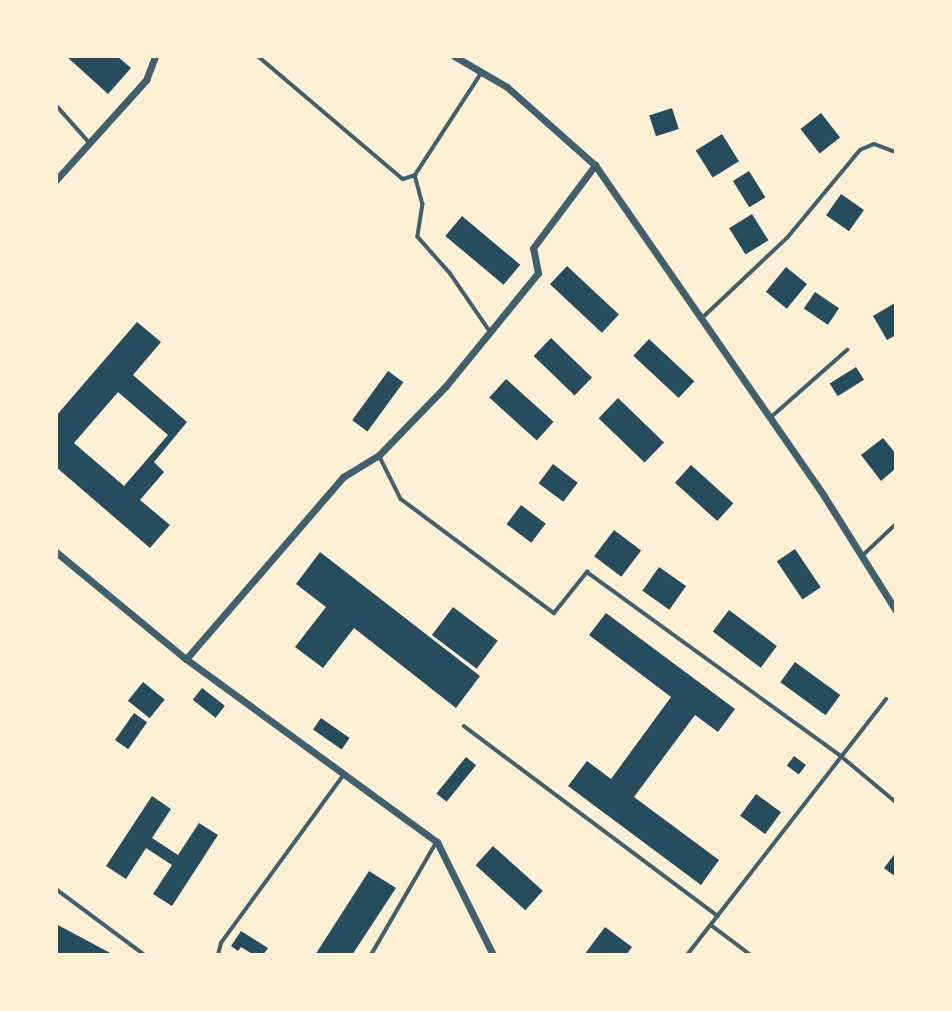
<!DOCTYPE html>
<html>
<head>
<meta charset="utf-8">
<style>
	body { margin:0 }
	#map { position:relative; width:952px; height:1011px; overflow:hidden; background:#fdf0d5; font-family:Ubuntu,sans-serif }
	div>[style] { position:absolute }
	.building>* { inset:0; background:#264d5e; transform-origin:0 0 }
	.service>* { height:3.5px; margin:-1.75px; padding:0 1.75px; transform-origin:1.75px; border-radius:1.75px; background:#3f606c }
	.minor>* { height:7px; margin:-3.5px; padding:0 3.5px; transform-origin:3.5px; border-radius:3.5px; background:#3f606c }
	span { translate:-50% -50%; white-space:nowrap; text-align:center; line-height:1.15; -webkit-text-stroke:7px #fdf0d5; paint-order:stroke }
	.frame { position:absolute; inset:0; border:58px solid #fdf0d5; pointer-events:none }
</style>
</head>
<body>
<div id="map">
	<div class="building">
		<i style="clip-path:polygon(66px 56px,117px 56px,131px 68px,108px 94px)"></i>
		<i style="left:672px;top:108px;width:22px;height:24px;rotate:72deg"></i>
		<i style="left:821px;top:113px;width:31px;height:26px;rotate:52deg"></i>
		<i style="left:722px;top:134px;width:32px;height:31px;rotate:58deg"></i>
		<i style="left:749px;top:171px;width:31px;height:19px;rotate:58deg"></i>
		<i style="left:841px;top:194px;width:28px;height:26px;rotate:35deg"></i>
		<i style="left:752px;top:214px;width:31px;height:27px;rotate:58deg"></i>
		<i style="left:462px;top:216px;width:76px;height:26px;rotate:40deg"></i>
		<i style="left:567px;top:266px;width:71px;height:25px;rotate:43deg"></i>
		<i style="left:786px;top:267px;width:27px;height:32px;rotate:39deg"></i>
		<i style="left:815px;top:292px;width:29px;height:20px;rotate:34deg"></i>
		<i style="clip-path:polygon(895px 303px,896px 335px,887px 340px,873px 316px)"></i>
		<i style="clip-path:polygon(evenodd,137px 322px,161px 342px,133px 375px,187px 422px,154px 462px,164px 472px,140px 500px,170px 525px,150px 548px,56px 467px,56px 416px,137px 322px,118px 392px,168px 435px,124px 486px,74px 443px,118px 392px)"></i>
		<i style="left:551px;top:338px;width:57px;height:25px;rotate:44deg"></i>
		<i style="left:649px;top:339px;width:62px;height:23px;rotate:43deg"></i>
		<i style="left:856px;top:367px;width:15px;height:31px;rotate:58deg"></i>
		<i style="left:388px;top:371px;width:19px;height:61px;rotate:36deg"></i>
		<i style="left:506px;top:379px;width:64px;height:25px;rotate:42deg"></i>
		<i style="left:618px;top:398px;width:64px;height:28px;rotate:44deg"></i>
		<i style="clip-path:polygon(883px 438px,896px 454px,896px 468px,881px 481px,861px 455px)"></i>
		<i style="left:553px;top:464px;width:31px;height:24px;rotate:37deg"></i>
		<i style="left:691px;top:465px;width:57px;height:24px;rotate:42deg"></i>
		<i style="left:521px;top:505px;width:31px;height:24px;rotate:37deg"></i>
		<i style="left:614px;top:530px;width:34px;height:33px;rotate:37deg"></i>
		<i style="left:795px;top:549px;width:46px;height:22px;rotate:56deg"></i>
		<i style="clip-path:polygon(320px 552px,480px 676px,456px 708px,354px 628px,323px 668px,295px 647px,326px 607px,296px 584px)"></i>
		<i style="left:659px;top:567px;width:33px;height:29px;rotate:35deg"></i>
		<i style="left:453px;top:607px;width:56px;height:35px;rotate:37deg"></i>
		<i style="left:729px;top:610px;width:60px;height:27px;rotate:37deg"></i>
		<i style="clip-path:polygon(606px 613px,735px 709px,718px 732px,695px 715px,634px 797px,719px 860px,701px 885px,568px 786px,587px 761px,611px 779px,671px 697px,589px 635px)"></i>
		<i style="left:795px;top:662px;width:56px;height:25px;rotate:36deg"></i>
		<i style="left:143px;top:682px;width:28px;height:24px;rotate:39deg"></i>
		<i style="left:202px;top:688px;width:29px;height:15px;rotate:38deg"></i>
		<i style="left:134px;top:713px;width:16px;height:33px;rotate:35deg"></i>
		<i style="left:321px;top:718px;width:35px;height:14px;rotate:35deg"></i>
		<i style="left:794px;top:756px;width:15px;height:12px;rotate:37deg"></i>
		<i style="left:466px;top:757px;width:13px;height:47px;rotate:39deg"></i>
		<i style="left:756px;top:794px;width:31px;height:27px;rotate:36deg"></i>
		<i style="clip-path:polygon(152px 796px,171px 809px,152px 838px,178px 855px,199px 823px,218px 835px,172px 906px,153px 894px,172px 865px,146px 848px,126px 879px,106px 866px)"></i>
		<i style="left:493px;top:846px;width:67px;height:26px;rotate:42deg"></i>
		<i style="clip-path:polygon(896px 852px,896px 877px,884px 868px)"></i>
		<i style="clip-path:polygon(369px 871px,396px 888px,352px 955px,315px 955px)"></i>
		<i style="clip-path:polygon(56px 924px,114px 955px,56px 955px)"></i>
		<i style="clip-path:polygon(605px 927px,632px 947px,626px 955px,584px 955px)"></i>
		<i style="clip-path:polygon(241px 931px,268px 948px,263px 955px,254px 955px,241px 947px,238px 951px,231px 946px)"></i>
	</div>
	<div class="service">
		<i style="left:258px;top:56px;width:190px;rotate:40.3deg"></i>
		<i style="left:403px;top:179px;width:13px;rotate:-18deg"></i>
		<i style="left:415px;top:175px;width:123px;rotate:-57deg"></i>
		<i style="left:56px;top:105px;width:48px;rotate:48.4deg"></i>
		<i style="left:415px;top:175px;width:30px;rotate:75deg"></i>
		<i style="left:423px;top:204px;width:33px;rotate:99deg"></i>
		<i style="left:418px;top:237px;width:48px;rotate:48.4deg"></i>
		<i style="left:450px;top:273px;width:69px;rotate:55.6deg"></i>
		<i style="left:701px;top:319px;width:118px;rotate:-43.3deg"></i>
		<i style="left:787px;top:238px;width:114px;rotate:-50.3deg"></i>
		<i style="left:860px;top:150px;width:15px;rotate:-23deg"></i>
		<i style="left:874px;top:144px;width:23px;rotate:20deg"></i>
		<i style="left:770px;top:418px;width:103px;rotate:-41.4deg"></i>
		<i style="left:379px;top:455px;width:49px;rotate:63.4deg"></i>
		<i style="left:401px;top:499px;width:191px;rotate:36.7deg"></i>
		<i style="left:554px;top:613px;width:53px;rotate:-51.2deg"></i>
		<i style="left:587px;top:572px;width:314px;rotate:35.9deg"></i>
		<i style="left:841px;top:756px;width:72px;rotate:39.9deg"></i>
		<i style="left:862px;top:556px;width:47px;rotate:-43.3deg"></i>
		<i style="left:464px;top:726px;width:317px;rotate:36.8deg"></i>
		<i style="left:56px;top:889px;width:111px;rotate:36.6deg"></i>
		<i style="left:711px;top:925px;width:50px;rotate:36.9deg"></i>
		<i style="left:218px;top:955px;width:12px;rotate:-76deg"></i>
		<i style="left:221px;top:943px;width:207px;rotate:-53.9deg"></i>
		<i style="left:371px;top:955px;width:129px;rotate:-59.9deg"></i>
		<i style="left:687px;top:955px;width:324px;rotate:-52.1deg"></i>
	</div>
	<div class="minor">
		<i style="left:454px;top:56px;width:61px;rotate:30.3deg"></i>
		<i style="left:507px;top:87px;width:118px;rotate:41.6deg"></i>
		<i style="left:595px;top:165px;width:402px;rotate:55.3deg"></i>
		<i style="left:824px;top:496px;width:136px;rotate:57.9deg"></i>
		<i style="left:56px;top:180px;width:135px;rotate:-48deg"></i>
		<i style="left:146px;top:80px;width:26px;rotate:-69deg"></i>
		<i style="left:56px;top:552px;width:168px;rotate:39.5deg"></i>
		<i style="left:186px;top:659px;width:311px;rotate:36.1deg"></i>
		<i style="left:437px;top:842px;width:126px;rotate:63.6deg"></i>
		<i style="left:186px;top:659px;width:240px;rotate:-49.2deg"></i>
		<i style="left:343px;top:477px;width:42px;rotate:-31.4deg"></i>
		<i style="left:379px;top:455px;width:95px;rotate:-45.9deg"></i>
		<i style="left:445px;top:387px;width:147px;rotate:-50.8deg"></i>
		<i style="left:538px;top:273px;width:25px;rotate:-101deg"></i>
		<i style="left:533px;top:248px;width:104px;rotate:-53.2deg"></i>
	</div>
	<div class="frame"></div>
</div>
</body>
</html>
